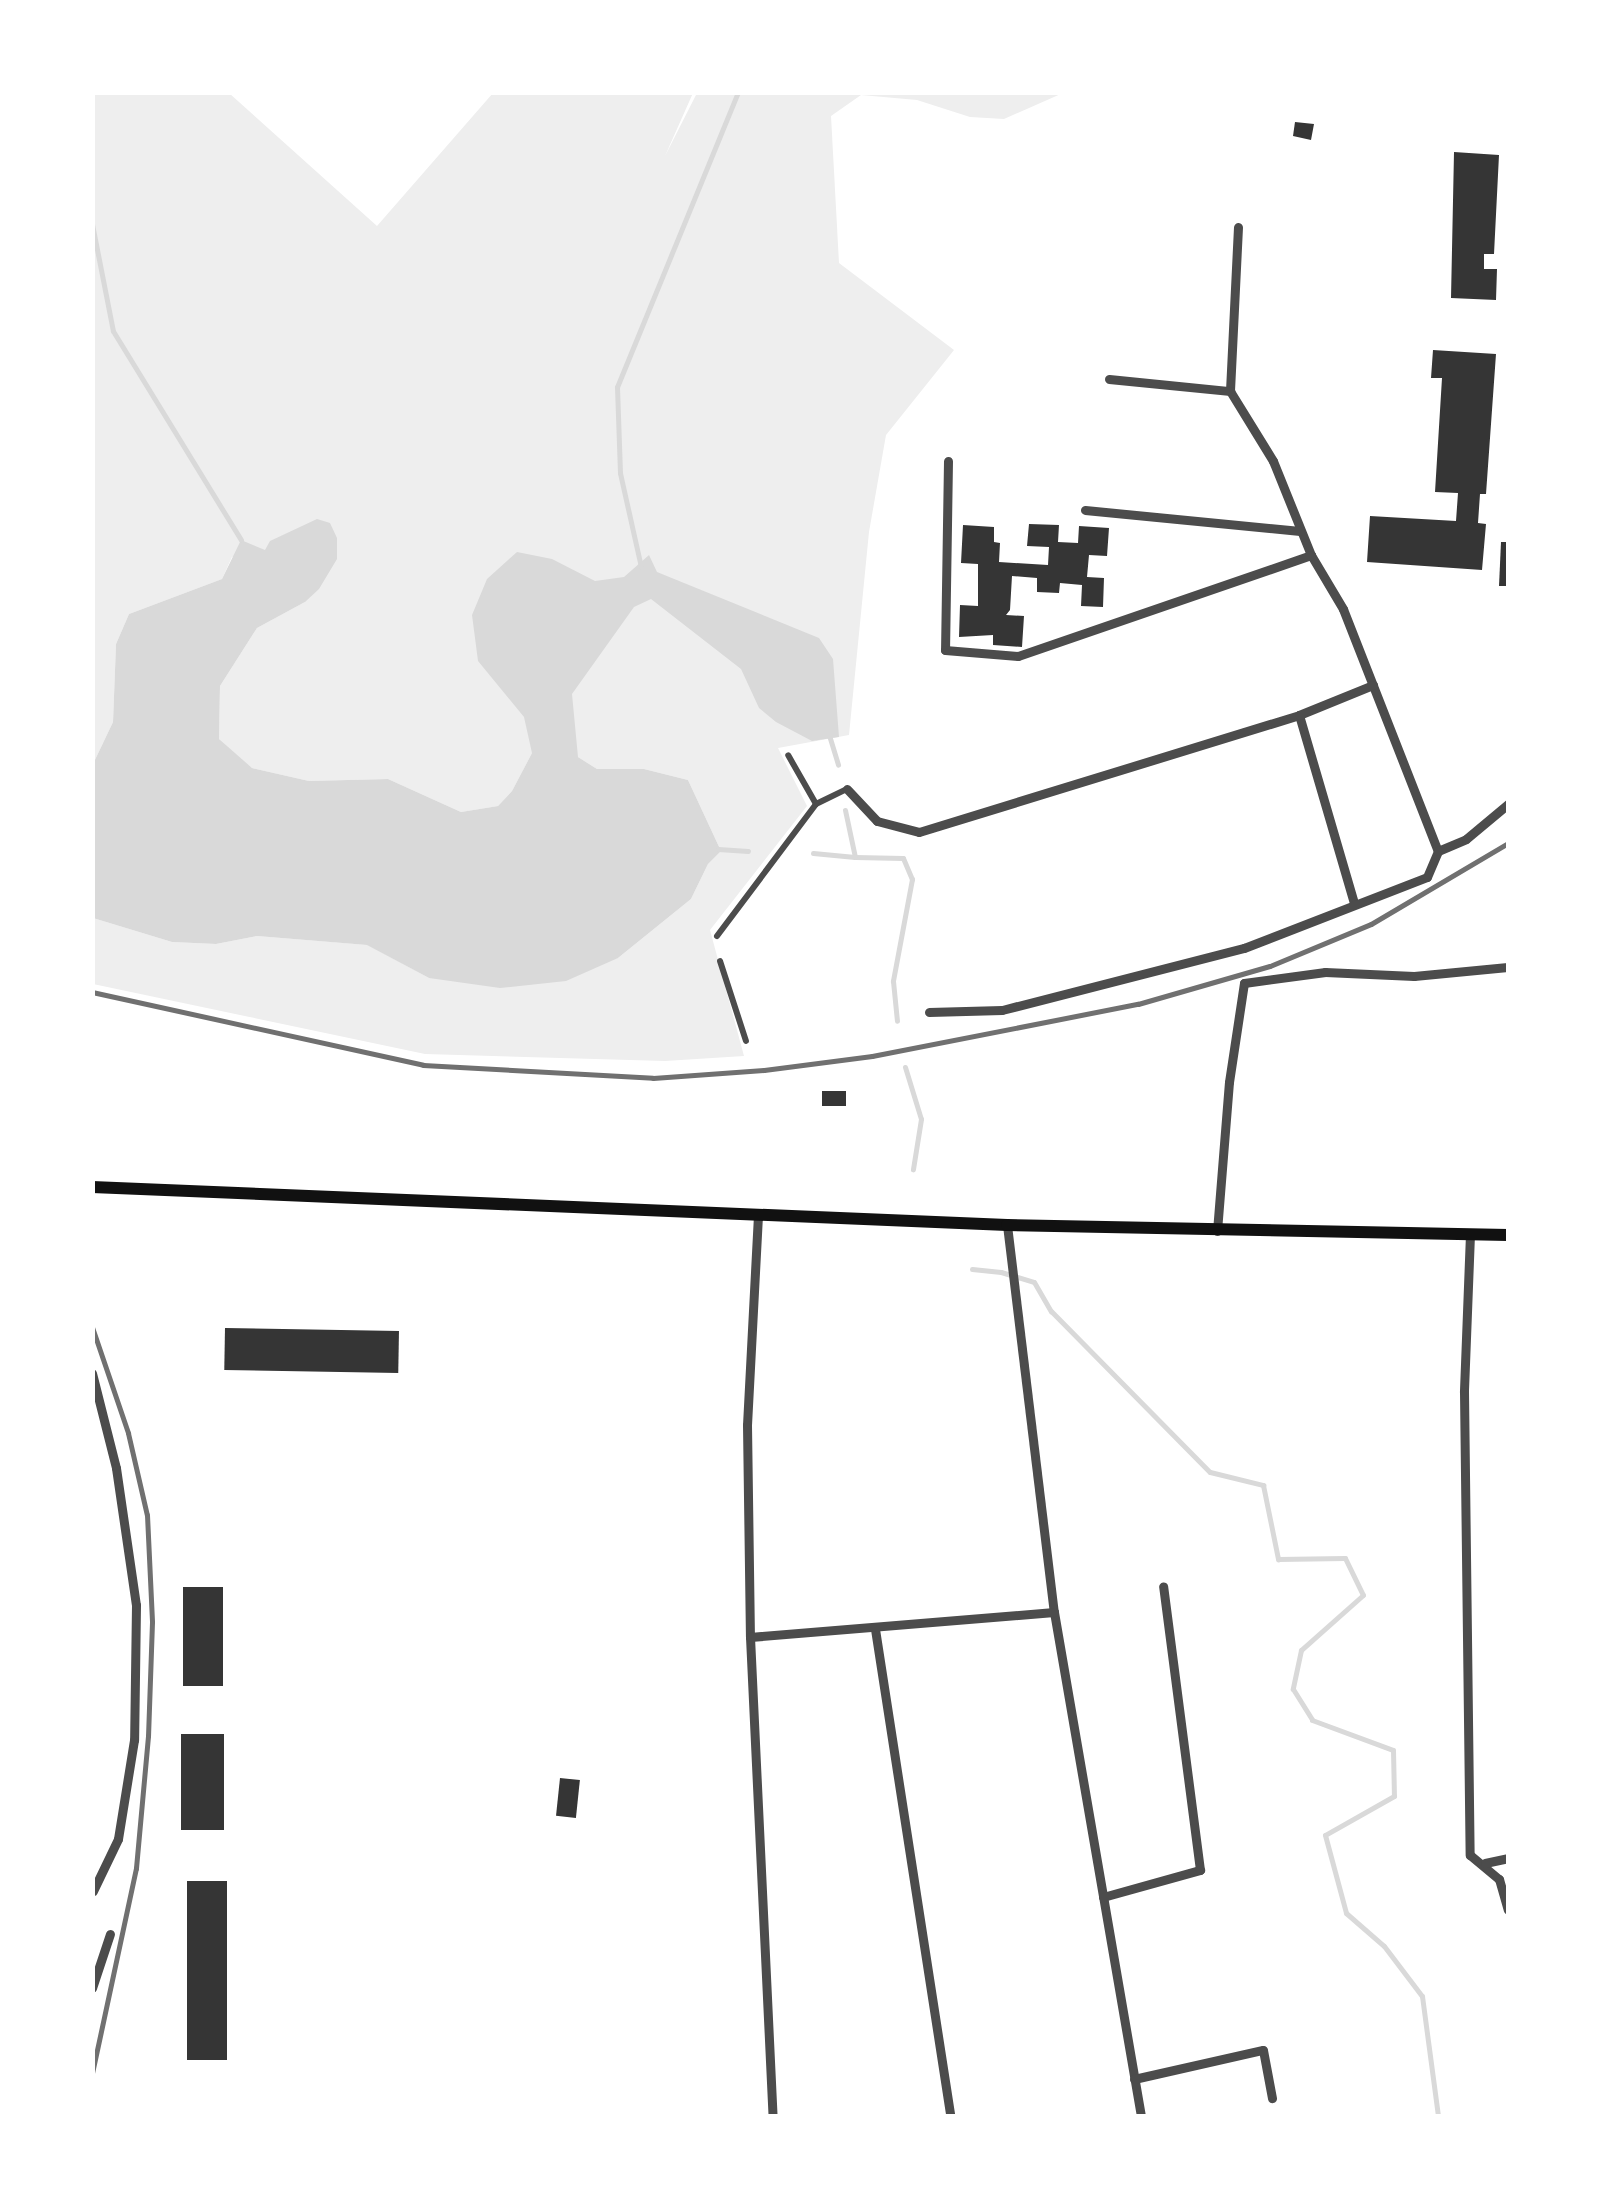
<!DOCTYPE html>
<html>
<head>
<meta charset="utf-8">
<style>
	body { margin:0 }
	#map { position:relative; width:1601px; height:2209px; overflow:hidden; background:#fff; font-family:Roboto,sans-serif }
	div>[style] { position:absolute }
	.green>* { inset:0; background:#eee }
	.water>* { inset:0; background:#d9d9d9 }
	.stream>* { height:5px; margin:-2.5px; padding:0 2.5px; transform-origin:2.5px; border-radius:2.5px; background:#d9d9d9 }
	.building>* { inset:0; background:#353535; transform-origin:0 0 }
	.pedestrian>* { height:6px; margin:-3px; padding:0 3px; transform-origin:3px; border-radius:3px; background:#4c4c4c }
	.minor>* { height:9px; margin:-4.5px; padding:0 4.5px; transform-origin:4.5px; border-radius:4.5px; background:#4c4c4c }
	.primary>* { height:12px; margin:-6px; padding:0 6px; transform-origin:6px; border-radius:6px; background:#111 }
	.rail>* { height:5px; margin:-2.5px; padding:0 2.5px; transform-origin:2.5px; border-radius:2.5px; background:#707070 }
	span { translate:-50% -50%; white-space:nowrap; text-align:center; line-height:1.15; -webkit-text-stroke:10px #fff; paint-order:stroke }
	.frame { position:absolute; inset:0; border:95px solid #fff; pointer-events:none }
</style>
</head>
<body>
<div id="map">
	<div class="green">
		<i style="clip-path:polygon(93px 93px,229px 93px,377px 226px,493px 93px,693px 93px,665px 156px,697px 93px,1063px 93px,1004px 119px,970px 117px,917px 100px,861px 95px,831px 116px,839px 263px,954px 350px,886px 435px,869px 532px,849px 735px,778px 748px,807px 806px,710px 930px,744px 1056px,665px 1061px,425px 1054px,93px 984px,93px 918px,172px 942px,216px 944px,257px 936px,368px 945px,429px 978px,618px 958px,691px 899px,708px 864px,721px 851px,688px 780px,644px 769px,597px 769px,578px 757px,532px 753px,512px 791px,498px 806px,461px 812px,388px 779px,309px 781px,252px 768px,234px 756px,219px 739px,220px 686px,257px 628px,305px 602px,265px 550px,232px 557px,222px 579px,129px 614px,116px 644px,113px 722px,93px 764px)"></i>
	</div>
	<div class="water">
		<i style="clip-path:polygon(317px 519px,330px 523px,337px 538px,337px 559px,319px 589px,305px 602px,257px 628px,220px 686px,219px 739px,252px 768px,309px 781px,388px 779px,461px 812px,498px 806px,512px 791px,532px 753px,524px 717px,478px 661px,472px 615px,487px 579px,517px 552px,552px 559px,595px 581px,624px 577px,649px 555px,657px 572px,819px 638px,833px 659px,839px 737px,812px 741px,776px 722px,759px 708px,741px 669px,651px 599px,634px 607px,572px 694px,578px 757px,597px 769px,644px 769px,688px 780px,721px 851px,708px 864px,691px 899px,618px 958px,566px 981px,500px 988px,429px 978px,367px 945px,257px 936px,216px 944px,172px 942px,93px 918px,93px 764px,113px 722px,116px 644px,129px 614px,222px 579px,241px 540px,265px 550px,270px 541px)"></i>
	</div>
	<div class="stream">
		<i style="left:92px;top:224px;width:109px;rotate:78.9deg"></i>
		<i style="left:113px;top:331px;width:245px;rotate:58.5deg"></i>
		<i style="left:641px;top:567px;width:96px;rotate:-102.6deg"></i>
		<i style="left:620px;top:473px;width:86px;rotate:-92deg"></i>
		<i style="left:617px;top:387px;width:319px;rotate:-67.7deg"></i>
		<i style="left:829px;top:735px;width:31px;rotate:73deg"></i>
		<i style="left:845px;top:810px;width:48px;rotate:78deg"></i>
		<i style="left:855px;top:857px;width:48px;rotate:1.2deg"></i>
		<i style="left:903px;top:858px;width:23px;rotate:67deg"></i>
		<i style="left:912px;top:879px;width:104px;rotate:100.6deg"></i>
		<i style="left:893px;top:981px;width:40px;rotate:84.3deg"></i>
		<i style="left:718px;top:849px;width:30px;rotate:4deg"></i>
		<i style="left:813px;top:853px;width:42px;rotate:5.4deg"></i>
		<i style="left:905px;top:1067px;width:54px;rotate:72.9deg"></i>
		<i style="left:921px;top:1119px;width:51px;rotate:99.1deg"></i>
		<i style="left:972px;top:1269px;width:29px;rotate:6deg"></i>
		<i style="left:1001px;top:1272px;width:34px;rotate:17deg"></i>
		<i style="left:1034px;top:1282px;width:34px;rotate:60deg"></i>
		<i style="left:1051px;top:1311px;width:226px;rotate:45.4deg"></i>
		<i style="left:1210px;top:1472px;width:55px;rotate:13.8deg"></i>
		<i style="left:1263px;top:1485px;width:76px;rotate:78.5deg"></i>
		<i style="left:1278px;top:1559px;width:67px;rotate:-0.9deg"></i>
		<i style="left:1345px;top:1558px;width:41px;rotate:64.1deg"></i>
		<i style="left:1363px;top:1595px;width:83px;rotate:138.4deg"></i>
		<i style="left:1301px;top:1650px;width:40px;rotate:102deg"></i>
		<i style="left:1293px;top:1689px;width:36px;rotate:58deg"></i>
		<i style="left:1312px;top:1720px;width:86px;rotate:20.3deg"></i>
		<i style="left:1393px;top:1750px;width:46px;rotate:88.8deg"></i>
		<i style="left:1394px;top:1796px;width:79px;rotate:150.5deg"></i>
		<i style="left:1325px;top:1835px;width:81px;rotate:74.9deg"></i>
		<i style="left:1346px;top:1913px;width:50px;rotate:41deg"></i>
		<i style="left:1384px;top:1946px;width:63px;rotate:52.8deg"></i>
		<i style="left:1422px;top:1996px;width:121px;rotate:82.4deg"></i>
	</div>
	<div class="building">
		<i style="clip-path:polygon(1295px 122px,1314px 124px,1311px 140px,1293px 136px)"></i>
		<i style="clip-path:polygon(1454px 152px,1499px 155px,1494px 254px,1484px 254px,1484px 269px,1497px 269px,1496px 300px,1451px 298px)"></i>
		<i style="clip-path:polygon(1433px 350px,1496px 354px,1486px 494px,1480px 494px,1478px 523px,1486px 524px,1482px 570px,1367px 562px,1370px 516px,1456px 521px,1458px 493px,1435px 492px,1442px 378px,1431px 378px)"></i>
		<i style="clip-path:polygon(1029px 524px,1059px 525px,1058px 542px,1078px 543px,1079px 526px,1109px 528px,1107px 556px,1089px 555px,1087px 577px,1104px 578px,1103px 607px,1081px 606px,1082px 585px,1060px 583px,1059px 593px,1037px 592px,1037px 578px,1012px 576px,1010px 610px,1006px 615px,1024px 616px,1022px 647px,993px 645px,993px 635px,959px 637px,960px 605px,978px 606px,978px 564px,961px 563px,963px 525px,994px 527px,994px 542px,1000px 543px,999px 562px,1048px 565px,1049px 547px,1027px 546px)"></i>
		<i style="clip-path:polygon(1501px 542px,1508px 542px,1508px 586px,1499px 586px)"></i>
		<i style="left:822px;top:1091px;width:24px;height:15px"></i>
		<i style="left:225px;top:1328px;width:174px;height:42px;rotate:1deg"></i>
		<i style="left:183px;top:1587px;width:40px;height:99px"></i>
		<i style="left:181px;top:1734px;width:43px;height:96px"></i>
		<i style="left:560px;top:1778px;width:20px;height:38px;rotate:6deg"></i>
		<i style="left:187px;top:1881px;width:40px;height:179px"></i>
	</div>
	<div class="pedestrian">
		<i style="left:816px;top:804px;width:34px;rotate:-26deg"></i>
		<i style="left:717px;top:936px;width:165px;rotate:-53.1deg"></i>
		<i style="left:816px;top:804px;width:56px;rotate:-119.7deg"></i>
		<i style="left:720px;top:961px;width:84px;rotate:72deg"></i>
	</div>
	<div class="minor">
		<i style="left:1238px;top:227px;width:164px;rotate:92.8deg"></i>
		<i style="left:1230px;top:391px;width:82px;rotate:58.4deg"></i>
		<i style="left:1273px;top:461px;width:101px;rotate:68deg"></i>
		<i style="left:1311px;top:555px;width:63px;rotate:59.3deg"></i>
		<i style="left:1343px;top:609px;width:260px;rotate:68.6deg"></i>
		<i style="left:1109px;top:379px;width:122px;rotate:5.7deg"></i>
		<i style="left:948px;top:461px;width:189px;rotate:90.9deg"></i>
		<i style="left:945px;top:650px;width:73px;rotate:4.7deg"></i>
		<i style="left:1018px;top:656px;width:310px;rotate:-19deg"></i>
		<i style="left:1085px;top:510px;width:216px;rotate:5.6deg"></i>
		<i style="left:1299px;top:715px;width:196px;rotate:73.7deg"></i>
		<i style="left:847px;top:789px;width:44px;rotate:46.8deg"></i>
		<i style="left:877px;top:821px;width:43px;rotate:14.7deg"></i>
		<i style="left:919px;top:832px;width:398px;rotate:-17.1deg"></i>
		<i style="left:1299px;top:715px;width:80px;rotate:-22.1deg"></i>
		<i style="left:929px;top:1012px;width:73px;rotate:-1.6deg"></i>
		<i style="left:1002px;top:1010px;width:250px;rotate:-14.4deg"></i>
		<i style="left:1244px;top:948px;width:196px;rotate:-21.2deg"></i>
		<i style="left:1427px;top:877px;width:28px;rotate:-67deg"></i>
		<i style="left:1438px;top:851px;width:30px;rotate:-23deg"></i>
		<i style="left:1466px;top:839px;width:55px;rotate:-39.8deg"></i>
		<i style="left:758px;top:1215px;width:210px;rotate:93deg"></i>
		<i style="left:747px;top:1425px;width:212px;rotate:89.2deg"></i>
		<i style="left:750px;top:1637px;width:480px;rotate:87.3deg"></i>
		<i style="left:1007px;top:1225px;width:390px;rotate:83.1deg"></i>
		<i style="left:1054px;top:1612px;width:511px;rotate:80.21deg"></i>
		<i style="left:1217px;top:1231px;width:149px;rotate:-85.4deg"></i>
		<i style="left:1229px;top:1082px;width:100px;rotate:-81.4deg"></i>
		<i style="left:1244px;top:983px;width:82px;rotate:-7.7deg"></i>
		<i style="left:1325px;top:972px;width:89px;rotate:2.6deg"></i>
		<i style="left:1414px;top:976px;width:94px;rotate:-5.5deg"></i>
		<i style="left:1470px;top:1234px;width:158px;rotate:92.2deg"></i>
		<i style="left:1464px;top:1392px;width:463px;rotate:89.3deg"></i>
		<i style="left:1470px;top:1855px;width:38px;rotate:40deg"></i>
		<i style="left:1499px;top:1879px;width:32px;rotate:74deg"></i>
		<i style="left:92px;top:1373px;width:98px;rotate:75.8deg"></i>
		<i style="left:116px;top:1468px;width:138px;rotate:81.7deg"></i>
		<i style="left:136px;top:1605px;width:135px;rotate:90.8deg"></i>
		<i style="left:134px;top:1740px;width:100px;rotate:99.2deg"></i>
		<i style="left:118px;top:1839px;width:58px;rotate:115.7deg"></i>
		<i style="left:875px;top:1629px;width:493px;rotate:81.2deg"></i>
		<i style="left:750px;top:1637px;width:305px;rotate:-4.7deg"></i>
		<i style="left:1485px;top:1863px;width:24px;rotate:-12deg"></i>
		<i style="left:1103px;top:1897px;width:101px;rotate:-15.6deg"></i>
		<i style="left:1200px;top:1870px;width:286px;rotate:-97.4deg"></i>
		<i style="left:92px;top:1988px;width:57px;rotate:-71.6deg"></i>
		<i style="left:1134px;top:2079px;width:132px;rotate:-12.7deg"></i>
		<i style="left:1263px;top:2050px;width:49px;rotate:79.4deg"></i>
	</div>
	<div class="primary">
		<i style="left:92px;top:1187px;width:916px;rotate:2.38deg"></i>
		<i style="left:1007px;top:1225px;width:501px;rotate:1.14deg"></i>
	</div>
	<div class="rail">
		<i style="left:92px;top:992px;width:339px;rotate:12.4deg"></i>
		<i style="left:423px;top:1065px;width:230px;rotate:3.2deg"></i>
		<i style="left:653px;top:1078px;width:111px;rotate:-4.1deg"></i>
		<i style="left:764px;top:1070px;width:109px;rotate:-7.4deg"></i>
		<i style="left:872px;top:1056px;width:271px;rotate:-11.1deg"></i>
		<i style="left:1138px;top:1004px;width:137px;rotate:-16.1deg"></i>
		<i style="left:1270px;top:966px;width:109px;rotate:-22.6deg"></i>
		<i style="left:1371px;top:924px;width:159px;rotate:-30.6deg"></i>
		<i style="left:92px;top:1327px;width:112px;rotate:71.2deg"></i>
		<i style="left:128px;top:1433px;width:84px;rotate:77deg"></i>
		<i style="left:147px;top:1515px;width:107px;rotate:87.3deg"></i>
		<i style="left:152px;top:1622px;width:114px;rotate:92deg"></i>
		<i style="left:148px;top:1736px;width:133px;rotate:95.2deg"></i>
		<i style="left:136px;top:1868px;width:210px;rotate:102.1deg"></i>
	</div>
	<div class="frame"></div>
</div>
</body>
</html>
